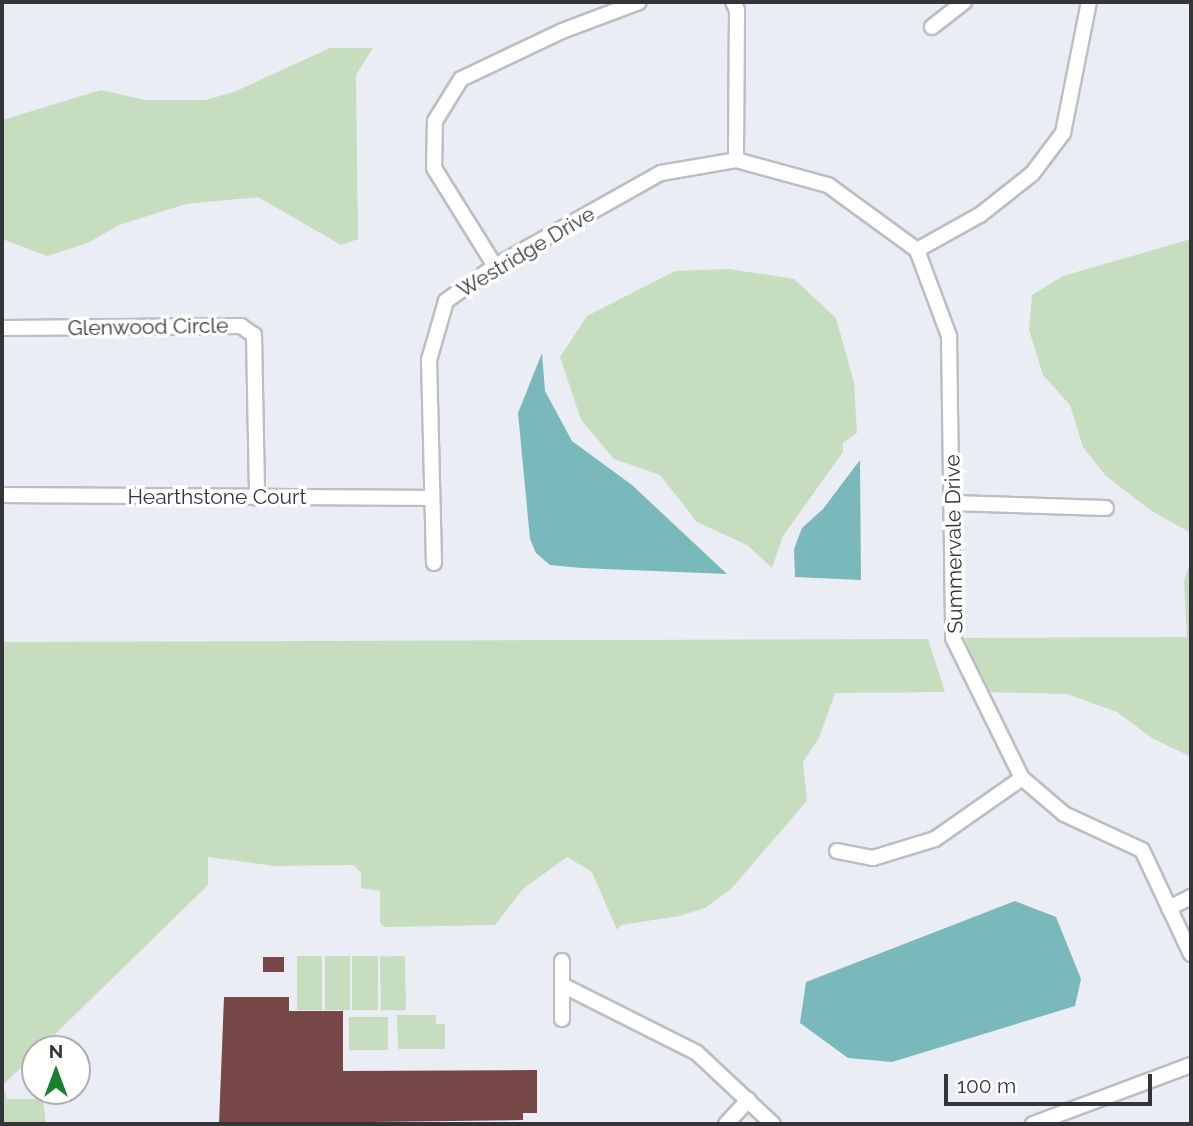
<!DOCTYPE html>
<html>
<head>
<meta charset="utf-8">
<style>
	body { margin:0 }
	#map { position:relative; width:1193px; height:1126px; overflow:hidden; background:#ebedf4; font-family:Raleway,sans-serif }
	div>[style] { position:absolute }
	.green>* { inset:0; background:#c7ddbf; transform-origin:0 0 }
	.water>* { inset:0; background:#7ab9bb }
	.building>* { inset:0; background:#764746; transform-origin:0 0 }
	.roads { filter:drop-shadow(2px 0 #bcbec4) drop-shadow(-2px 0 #bcbec4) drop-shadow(0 2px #bcbec4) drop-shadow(0 -2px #bcbec4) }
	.minor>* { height:14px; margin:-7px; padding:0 7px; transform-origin:7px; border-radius:7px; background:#fff }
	span { translate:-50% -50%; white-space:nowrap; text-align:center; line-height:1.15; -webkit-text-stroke:7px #fff; paint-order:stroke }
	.street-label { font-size:21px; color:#343538 }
	.frame { position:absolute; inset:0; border:4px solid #343538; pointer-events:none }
	.north { position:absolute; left:21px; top:1035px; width:70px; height:70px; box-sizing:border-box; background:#fff; border:2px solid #aeaeaf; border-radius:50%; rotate:0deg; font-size:19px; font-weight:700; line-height:28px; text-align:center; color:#343538 }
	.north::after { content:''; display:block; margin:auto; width:24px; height:32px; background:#197f33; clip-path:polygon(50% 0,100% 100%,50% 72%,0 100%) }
	.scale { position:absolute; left:944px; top:1074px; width:208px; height:32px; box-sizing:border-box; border:4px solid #343538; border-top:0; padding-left:9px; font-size:21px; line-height:24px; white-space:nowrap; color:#343538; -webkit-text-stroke:5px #fff; paint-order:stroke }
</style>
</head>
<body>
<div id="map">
	<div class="green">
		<i style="clip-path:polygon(330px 48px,373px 48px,356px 75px,358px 239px,341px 245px,258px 197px,186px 204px,119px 225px,88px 243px,47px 256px,2px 239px,2px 120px,101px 90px,145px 100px,205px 100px,234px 92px)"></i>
		<i style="clip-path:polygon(1191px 239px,1191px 533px,1150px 510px,1105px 475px,1083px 447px,1070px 405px,1043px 375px,1029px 330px,1032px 295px,1063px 276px)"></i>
		<i style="clip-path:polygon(729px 269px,794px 279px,836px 318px,854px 382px,857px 433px,843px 443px,843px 452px,783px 536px,772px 568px,747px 545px,697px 522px,660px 475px,614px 459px,581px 420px,560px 357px,587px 316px,675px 271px)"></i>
		<i style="clip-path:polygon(1191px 561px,1191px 757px,1152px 738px,1117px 712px,1067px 694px,983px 692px,965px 638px,1187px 637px,1184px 581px)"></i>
		<i style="clip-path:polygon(928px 639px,945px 692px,835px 693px,819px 738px,803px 762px,807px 801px,731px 889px,705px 908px,679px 916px,621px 925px,617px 930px,592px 872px,567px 857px,523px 889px,495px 925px,385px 927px,380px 923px,380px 891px,361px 888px,361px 873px,354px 865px,275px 866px,208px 857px,208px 885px,3px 1085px,7px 1099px,43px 1099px,46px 1124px,2px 1124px,2px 642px)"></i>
		<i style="left:322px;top:956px;width:54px;height:25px;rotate:90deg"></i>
		<i style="left:325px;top:956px;width:25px;height:54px"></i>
		<i style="left:352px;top:956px;width:26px;height:54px"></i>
		<i style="left:405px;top:956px;width:54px;height:25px;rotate:89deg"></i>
		<i style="clip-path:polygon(397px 1015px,436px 1015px,436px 1024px,445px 1024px,445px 1049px,398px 1049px)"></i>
		<i style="left:349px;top:1017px;width:39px;height:33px"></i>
	</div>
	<div class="water">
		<i style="clip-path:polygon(542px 353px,545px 391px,572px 441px,632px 485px,727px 574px,581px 568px,550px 565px,536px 553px,530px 539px,518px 413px)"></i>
		<i style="clip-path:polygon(860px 460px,861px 580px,795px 577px,794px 549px,802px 528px,823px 509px)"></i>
		<i style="clip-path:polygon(1015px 901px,1056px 917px,1081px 979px,1075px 1006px,892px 1062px,848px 1058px,800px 1023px,806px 982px)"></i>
	</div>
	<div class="building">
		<i style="left:263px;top:957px;width:21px;height:15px"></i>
		<i style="clip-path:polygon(224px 997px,289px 997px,289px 1011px,343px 1011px,343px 1071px,537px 1070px,537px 1113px,523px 1113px,523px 1120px,219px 1124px)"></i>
	</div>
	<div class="roads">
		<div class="minor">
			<i style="left:733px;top:2px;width:9px;rotate:63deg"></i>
			<i style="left:737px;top:10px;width:150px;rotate:90.4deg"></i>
			<i style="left:932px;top:27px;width:41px;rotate:-38deg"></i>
			<i style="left:917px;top:250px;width:72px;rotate:-29.1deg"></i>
			<i style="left:980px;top:215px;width:66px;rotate:-38.3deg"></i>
			<i style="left:1032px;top:174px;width:51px;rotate:-52.9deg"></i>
			<i style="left:1063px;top:133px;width:134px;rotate:-78.8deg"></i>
			<i style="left:495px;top:266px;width:115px;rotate:-121.9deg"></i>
			<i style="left:434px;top:168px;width:47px;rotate:-88.8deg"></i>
			<i style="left:435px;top:121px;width:49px;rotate:-58.2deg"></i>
			<i style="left:461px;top:79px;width:112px;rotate:-25.4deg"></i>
			<i style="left:562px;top:31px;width:82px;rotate:-20.6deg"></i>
			<i style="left:2px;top:328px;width:239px;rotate:-0.5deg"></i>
			<i style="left:241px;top:326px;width:16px;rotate:35deg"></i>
			<i style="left:254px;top:335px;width:163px;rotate:88.9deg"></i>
			<i style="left:2px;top:495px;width:430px;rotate:0.4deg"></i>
			<i style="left:953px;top:503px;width:153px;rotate:1.9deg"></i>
			<i style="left:434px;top:563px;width:203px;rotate:-91.4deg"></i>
			<i style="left:429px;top:360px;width:61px;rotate:-73.9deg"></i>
			<i style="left:446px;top:301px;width:60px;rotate:-35.5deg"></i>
			<i style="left:495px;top:266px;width:190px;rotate:-29.3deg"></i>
			<i style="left:661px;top:173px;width:76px;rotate:-9.8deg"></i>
			<i style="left:736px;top:160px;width:95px;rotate:15.2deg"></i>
			<i style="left:828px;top:185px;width:110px;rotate:36.1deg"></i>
			<i style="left:917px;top:250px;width:92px;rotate:69.6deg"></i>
			<i style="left:949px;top:336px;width:302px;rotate:89.2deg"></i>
			<i style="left:953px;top:638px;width:156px;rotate:63.8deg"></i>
			<i style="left:1022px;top:778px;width:55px;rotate:40.6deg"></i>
			<i style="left:1064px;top:814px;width:86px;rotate:24.8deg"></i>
			<i style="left:1142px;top:850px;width:115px;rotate:64.8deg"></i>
			<i style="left:837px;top:851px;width:37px;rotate:11deg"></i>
			<i style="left:873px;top:858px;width:65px;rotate:-17deg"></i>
			<i style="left:935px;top:839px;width:106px;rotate:-35deg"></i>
			<i style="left:1169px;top:908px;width:25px;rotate:-27deg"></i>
			<i style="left:562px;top:961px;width:58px;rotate:90deg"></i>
			<i style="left:562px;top:985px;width:151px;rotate:26.7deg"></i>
			<i style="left:697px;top:1053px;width:104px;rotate:43.1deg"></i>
			<i style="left:726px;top:1124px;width:33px;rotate:-47deg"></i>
			<i style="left:1033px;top:1124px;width:169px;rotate:-20.5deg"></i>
		</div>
	</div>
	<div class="street-label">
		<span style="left:526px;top:252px;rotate:-31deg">Westridge Drive</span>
		<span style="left:148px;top:327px;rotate:-1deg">Glenwood Circle</span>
		<span style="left:217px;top:497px">Hearthstone Court</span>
		<span style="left:954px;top:544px;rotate:-91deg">Summervale Drive</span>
	</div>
	<div class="frame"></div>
	<div class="north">N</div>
	<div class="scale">100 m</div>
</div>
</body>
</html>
